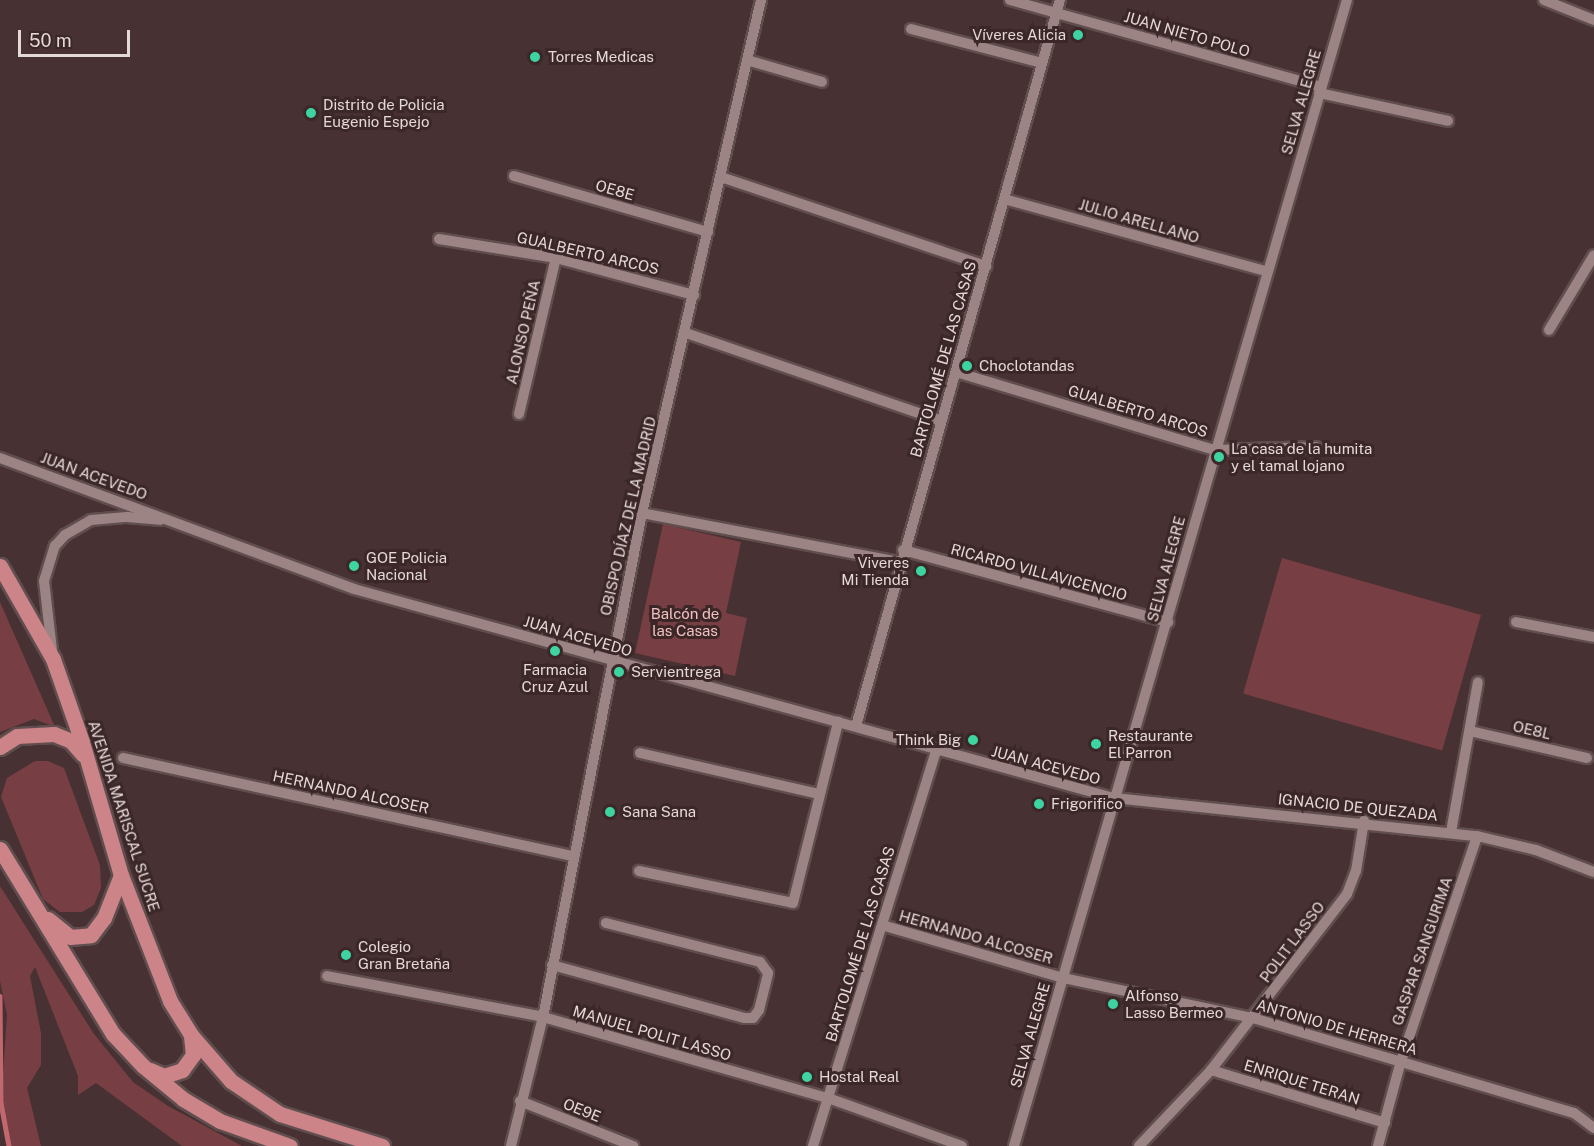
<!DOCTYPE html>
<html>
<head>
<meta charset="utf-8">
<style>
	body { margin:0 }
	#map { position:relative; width:1594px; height:1146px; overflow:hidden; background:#473132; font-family:"Public Sans",sans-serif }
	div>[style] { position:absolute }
	.green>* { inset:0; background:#773f43; transform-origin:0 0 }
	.stream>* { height:4.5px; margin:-2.25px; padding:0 2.25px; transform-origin:2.25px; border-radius:2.25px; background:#c1676e }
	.roads { filter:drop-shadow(2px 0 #604e4f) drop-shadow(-2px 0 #604e4f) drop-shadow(0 2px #604e4f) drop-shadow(0 -2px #604e4f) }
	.minor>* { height:10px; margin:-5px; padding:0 5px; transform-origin:5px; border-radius:5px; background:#9d8484 }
	.major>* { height:15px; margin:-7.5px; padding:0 7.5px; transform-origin:7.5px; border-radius:7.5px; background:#cd8488 }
	.dots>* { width:16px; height:16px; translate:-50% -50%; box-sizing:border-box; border:3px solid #3c2728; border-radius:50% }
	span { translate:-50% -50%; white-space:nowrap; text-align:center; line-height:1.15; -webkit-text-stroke:6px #3c2728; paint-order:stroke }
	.street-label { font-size:15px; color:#e5d8d8 }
	.poi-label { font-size:15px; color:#e5d8d8 }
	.right { translate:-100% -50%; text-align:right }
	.left { translate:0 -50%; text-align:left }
	.park-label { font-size:15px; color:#f2c0c1 }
	.scale { position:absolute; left:18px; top:30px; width:112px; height:27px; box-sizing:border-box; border:3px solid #e5d8d8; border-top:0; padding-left:8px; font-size:18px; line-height:21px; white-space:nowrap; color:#e5d8d8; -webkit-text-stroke:4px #3c2728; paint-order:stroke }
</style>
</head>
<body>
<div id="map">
	<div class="green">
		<i style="clip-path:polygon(663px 524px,741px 542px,726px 613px,747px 618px,735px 676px,635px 653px)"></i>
		<i style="left:1282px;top:558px;width:207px;height:141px;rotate:16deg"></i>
		<i style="clip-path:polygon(0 602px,55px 727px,34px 719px,0 732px)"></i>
		<i style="clip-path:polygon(35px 761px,48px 761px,64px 768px,100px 865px,101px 888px,94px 905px,82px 912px,60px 912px,43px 899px,1px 797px,7px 778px)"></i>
		<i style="clip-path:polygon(0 886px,94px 1034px,133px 1082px,168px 1106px,242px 1146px,182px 1146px,96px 1083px,78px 1095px,78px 1076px,35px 967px,30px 976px,41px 1033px,41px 1065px,27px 1088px,41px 1146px,9px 1146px,1px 1103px,7px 1015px,0 981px)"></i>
	</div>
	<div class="stream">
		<i style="left:0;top:996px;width:107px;rotate:89.5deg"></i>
		<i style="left:1px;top:1103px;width:44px;rotate:79.5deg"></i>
	</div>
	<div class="roads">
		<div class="minor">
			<i style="left:1010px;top:0;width:323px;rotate:15.6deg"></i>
			<i style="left:1544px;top:0;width:54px;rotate:21.8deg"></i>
			<i style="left:911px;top:29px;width:135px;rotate:14.5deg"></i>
			<i style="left:747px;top:60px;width:78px;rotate:16.3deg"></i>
			<i style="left:1319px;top:93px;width:132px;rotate:12.2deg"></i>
			<i style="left:514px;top:176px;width:202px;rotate:16.1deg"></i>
			<i style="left:721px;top:177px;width:280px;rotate:18.6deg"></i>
			<i style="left:1004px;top:199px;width:272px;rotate:15.4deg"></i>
			<i style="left:439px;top:239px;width:119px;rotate:9.2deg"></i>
			<i style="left:556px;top:258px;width:143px;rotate:15deg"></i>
			<i style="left:1549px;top:330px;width:87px;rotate:-59deg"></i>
			<i style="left:686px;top:333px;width:270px;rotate:19deg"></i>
			<i style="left:956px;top:372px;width:270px;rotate:16.8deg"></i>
			<i style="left:1214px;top:450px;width:102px;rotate:-1.7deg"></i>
			<i style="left:519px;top:414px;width:160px;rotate:-76.7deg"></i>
			<i style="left:0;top:458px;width:377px;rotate:20.3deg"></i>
			<i style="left:354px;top:589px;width:788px;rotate:15.38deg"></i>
			<i style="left:1114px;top:798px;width:365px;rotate:6deg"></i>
			<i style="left:1477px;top:836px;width:61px;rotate:13.3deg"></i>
			<i style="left:1536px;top:850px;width:62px;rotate:20.8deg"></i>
			<i style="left:642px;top:513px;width:263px;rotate:10.8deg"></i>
			<i style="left:903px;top:550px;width:275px;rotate:15.2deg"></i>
			<i style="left:1516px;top:622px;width:79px;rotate:10.9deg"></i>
			<i style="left:52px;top:650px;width:69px;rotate:-96.6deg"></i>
			<i style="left:44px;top:581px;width:37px;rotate:-73deg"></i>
			<i style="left:55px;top:546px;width:15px;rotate:-48deg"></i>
			<i style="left:65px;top:535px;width:30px;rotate:-30deg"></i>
			<i style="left:91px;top:520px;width:36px;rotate:-5deg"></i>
			<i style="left:127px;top:517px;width:33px;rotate:5deg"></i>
			<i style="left:856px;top:726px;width:754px;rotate:-74.31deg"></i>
			<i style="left:1470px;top:731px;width:120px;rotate:13deg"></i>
			<i style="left:640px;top:753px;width:184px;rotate:12.9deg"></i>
			<i style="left:123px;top:758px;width:460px;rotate:12.3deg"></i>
			<i style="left:1451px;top:832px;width:152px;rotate:-79.8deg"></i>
			<i style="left:639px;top:871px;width:157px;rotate:11.7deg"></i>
			<i style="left:793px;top:903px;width:187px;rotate:-76deg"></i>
			<i style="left:882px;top:925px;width:189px;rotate:16.3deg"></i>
			<i style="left:1063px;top:978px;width:194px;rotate:11.9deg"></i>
			<i style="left:1253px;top:1018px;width:335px;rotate:16.5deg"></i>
			<i style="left:1574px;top:1113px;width:25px;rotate:37deg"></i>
			<i style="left:552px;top:965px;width:199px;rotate:15.4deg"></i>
			<i style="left:744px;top:1018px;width:9px"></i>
			<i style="left:753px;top:1018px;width:10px;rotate:-53deg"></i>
			<i style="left:759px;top:1010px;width:38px;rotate:-76deg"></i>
			<i style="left:768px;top:973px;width:14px;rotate:-126deg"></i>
			<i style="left:760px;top:962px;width:159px;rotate:-165.8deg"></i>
			<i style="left:327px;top:976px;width:220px;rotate:10.7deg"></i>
			<i style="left:543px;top:1017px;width:296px;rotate:15.9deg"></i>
			<i style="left:828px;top:1098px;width:142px;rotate:19.7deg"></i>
			<i style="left:1211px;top:1070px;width:182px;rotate:16.9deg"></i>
			<i style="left:520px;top:1101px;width:122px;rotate:21.7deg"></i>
			<i style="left:511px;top:1146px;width:133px;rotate:-76.1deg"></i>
			<i style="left:543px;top:1017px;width:514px;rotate:-78.89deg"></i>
			<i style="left:642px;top:513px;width:527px;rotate:-76.94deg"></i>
			<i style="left:813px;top:1146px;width:414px;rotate:-72.7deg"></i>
			<i style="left:1014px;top:1146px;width:1193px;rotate:-73.8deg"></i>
			<i style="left:1139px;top:1146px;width:105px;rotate:-46.5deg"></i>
			<i style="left:1211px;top:1070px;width:222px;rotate:-52.3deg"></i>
			<i style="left:1347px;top:894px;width:25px;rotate:-69deg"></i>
			<i style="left:1356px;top:871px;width:51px;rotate:-80.9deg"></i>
			<i style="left:1378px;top:1146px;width:88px;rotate:-74.9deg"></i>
			<i style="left:1401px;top:1061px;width:237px;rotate:-71.3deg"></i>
		</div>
		<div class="major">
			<i style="left:0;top:566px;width:107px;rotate:60.3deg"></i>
			<i style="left:53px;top:659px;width:88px;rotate:70.7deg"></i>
			<i style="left:82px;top:742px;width:139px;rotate:73.7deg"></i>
			<i style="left:121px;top:875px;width:135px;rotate:68.7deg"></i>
			<i style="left:170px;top:1001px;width:40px;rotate:58deg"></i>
			<i style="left:191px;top:1035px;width:61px;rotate:49deg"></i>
			<i style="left:231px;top:1081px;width:59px;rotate:34deg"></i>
			<i style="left:280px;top:1114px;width:107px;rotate:17.4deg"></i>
			<i style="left:0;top:747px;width:20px;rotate:-33deg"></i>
			<i style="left:17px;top:736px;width:37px;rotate:-3deg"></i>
			<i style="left:54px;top:734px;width:18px;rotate:22deg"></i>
			<i style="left:71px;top:741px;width:18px;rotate:49deg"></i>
			<i style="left:0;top:849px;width:217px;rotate:58.6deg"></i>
			<i style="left:113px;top:1034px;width:44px;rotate:46.8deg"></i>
			<i style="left:143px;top:1066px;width:52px;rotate:39.5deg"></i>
			<i style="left:183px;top:1099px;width:43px;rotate:30.7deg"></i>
			<i style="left:220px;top:1121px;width:74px;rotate:19.7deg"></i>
			<i style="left:48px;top:919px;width:28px;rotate:39deg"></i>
			<i style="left:70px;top:937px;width:21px;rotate:-5deg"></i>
			<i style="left:91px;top:935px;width:21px;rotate:-53deg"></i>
			<i style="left:104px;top:918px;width:46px;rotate:-68.4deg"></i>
			<i style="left:150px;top:1070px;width:15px;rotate:23deg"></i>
			<i style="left:164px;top:1076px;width:19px;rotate:-18deg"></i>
			<i style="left:182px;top:1070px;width:19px;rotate:-54deg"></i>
			<i style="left:193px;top:1055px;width:19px;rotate:-96deg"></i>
		</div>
	</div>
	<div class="dots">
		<i style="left:1078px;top:35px;background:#3ed4a2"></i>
		<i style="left:535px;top:57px;background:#3ed4a2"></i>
		<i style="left:311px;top:113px;background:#3ed4a2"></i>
		<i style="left:967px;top:366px;background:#3ed4a2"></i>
		<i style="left:1219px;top:457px;background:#3ed4a2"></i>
		<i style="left:354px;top:566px;background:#3ed4a2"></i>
		<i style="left:921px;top:571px;background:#3ed4a2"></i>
		<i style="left:555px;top:651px;background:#3ed4a2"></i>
		<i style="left:619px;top:672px;background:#3ed4a2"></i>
		<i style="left:973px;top:740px;background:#3ed4a2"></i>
		<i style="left:1096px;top:744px;background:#3ed4a2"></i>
		<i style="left:1039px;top:804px;background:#3ed4a2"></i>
		<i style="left:610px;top:812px;background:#3ed4a2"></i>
		<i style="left:346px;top:955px;background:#3ed4a2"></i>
		<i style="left:1113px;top:1004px;background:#3ed4a2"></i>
		<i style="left:807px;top:1077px;background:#3ed4a2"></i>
	</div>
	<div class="street-label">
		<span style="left:1187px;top:34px;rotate:16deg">JUAN NIETO POLO</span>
		<span style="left:1301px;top:102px;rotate:-74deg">SELVA ALEGRE</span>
		<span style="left:615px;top:190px;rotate:16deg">OE8E</span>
		<span style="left:1139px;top:221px;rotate:16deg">JULIO ARELLANO</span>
		<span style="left:588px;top:253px;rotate:13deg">GUALBERTO ARCOS</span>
		<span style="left:523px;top:332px;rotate:-77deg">ALONSO PEÑA</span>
		<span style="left:943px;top:359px;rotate:-74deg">BARTOLOMÉ DE LAS CASAS</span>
		<span style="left:1138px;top:411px;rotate:17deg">GUALBERTO ARCOS</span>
		<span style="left:94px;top:476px;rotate:20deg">JUAN ACEVEDO</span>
		<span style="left:628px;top:516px;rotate:-77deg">OBISPO DÍAZ DE LA MADRID</span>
		<span style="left:1166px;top:569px;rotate:-75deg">SELVA ALEGRE</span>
		<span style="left:1039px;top:572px;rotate:15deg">RICARDO VILLAVICENCIO</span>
		<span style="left:578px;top:636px;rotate:16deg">JUAN ACEVEDO</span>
		<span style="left:1532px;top:730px;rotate:13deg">OE8L</span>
		<span style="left:1046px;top:765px;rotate:15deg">JUAN ACEVEDO</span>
		<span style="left:351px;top:792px;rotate:12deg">HERNANDO ALCOSER</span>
		<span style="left:1358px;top:807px;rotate:6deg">IGNACIO DE QUEZADA</span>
		<span style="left:124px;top:816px;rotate:72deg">AVENIDA MARISCAL SUCRE</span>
		<span style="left:976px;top:937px;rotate:16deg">HERNANDO ALCOSER</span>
		<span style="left:1292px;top:942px;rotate:-53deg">POLIT LASSO</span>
		<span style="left:860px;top:944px;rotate:-73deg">BARTOLOMÉ DE LAS CASAS</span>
		<span style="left:1422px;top:951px;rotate:-71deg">GASPAR SANGURIMA</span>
		<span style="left:1337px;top:1027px;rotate:16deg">ANTONIO DE HERRERA</span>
		<span style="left:652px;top:1033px;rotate:16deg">MANUEL POLIT LASSO</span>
		<span style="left:1030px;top:1035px;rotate:-74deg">SELVA ALEGRE</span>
		<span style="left:1302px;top:1082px;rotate:17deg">ENRIQUE TERAN</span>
		<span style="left:582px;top:1110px;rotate:22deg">OE9E</span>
	</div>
	<div class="poi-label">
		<span class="right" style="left:1066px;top:35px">Víveres Alicia</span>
		<span class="left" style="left:548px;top:57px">Torres Medicas</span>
		<span class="left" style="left:323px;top:113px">Distrito de Policia<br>Eugenio Espejo</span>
		<span class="left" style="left:979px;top:366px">Choclotandas</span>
		<span class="left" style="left:1231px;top:457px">La casa de la humita<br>y el tamal lojano</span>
		<span class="left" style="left:366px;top:566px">GOE Policia<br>Nacional</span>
		<span class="right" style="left:909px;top:571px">Viveres<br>Mi Tienda</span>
		<span style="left:555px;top:678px">Farmacia<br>Cruz Azul</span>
		<span class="left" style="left:631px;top:672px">Servientrega</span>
		<span class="left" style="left:1108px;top:744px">Restaurante<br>El Parron</span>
		<span class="right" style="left:961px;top:740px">Think Big</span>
		<span class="left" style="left:1051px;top:804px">Frigorifico</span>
		<span class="left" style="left:622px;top:812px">Sana Sana</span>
		<span class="left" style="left:358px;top:955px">Colegio<br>Gran Bretaña</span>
		<span class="left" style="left:1125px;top:1004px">Alfonso<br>Lasso Bermeo</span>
		<span class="left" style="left:819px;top:1077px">Hostal Real</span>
	</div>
	<div class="park-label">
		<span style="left:685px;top:622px">Balcón de<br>las Casas</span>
	</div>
	<div class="scale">50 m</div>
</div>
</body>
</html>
